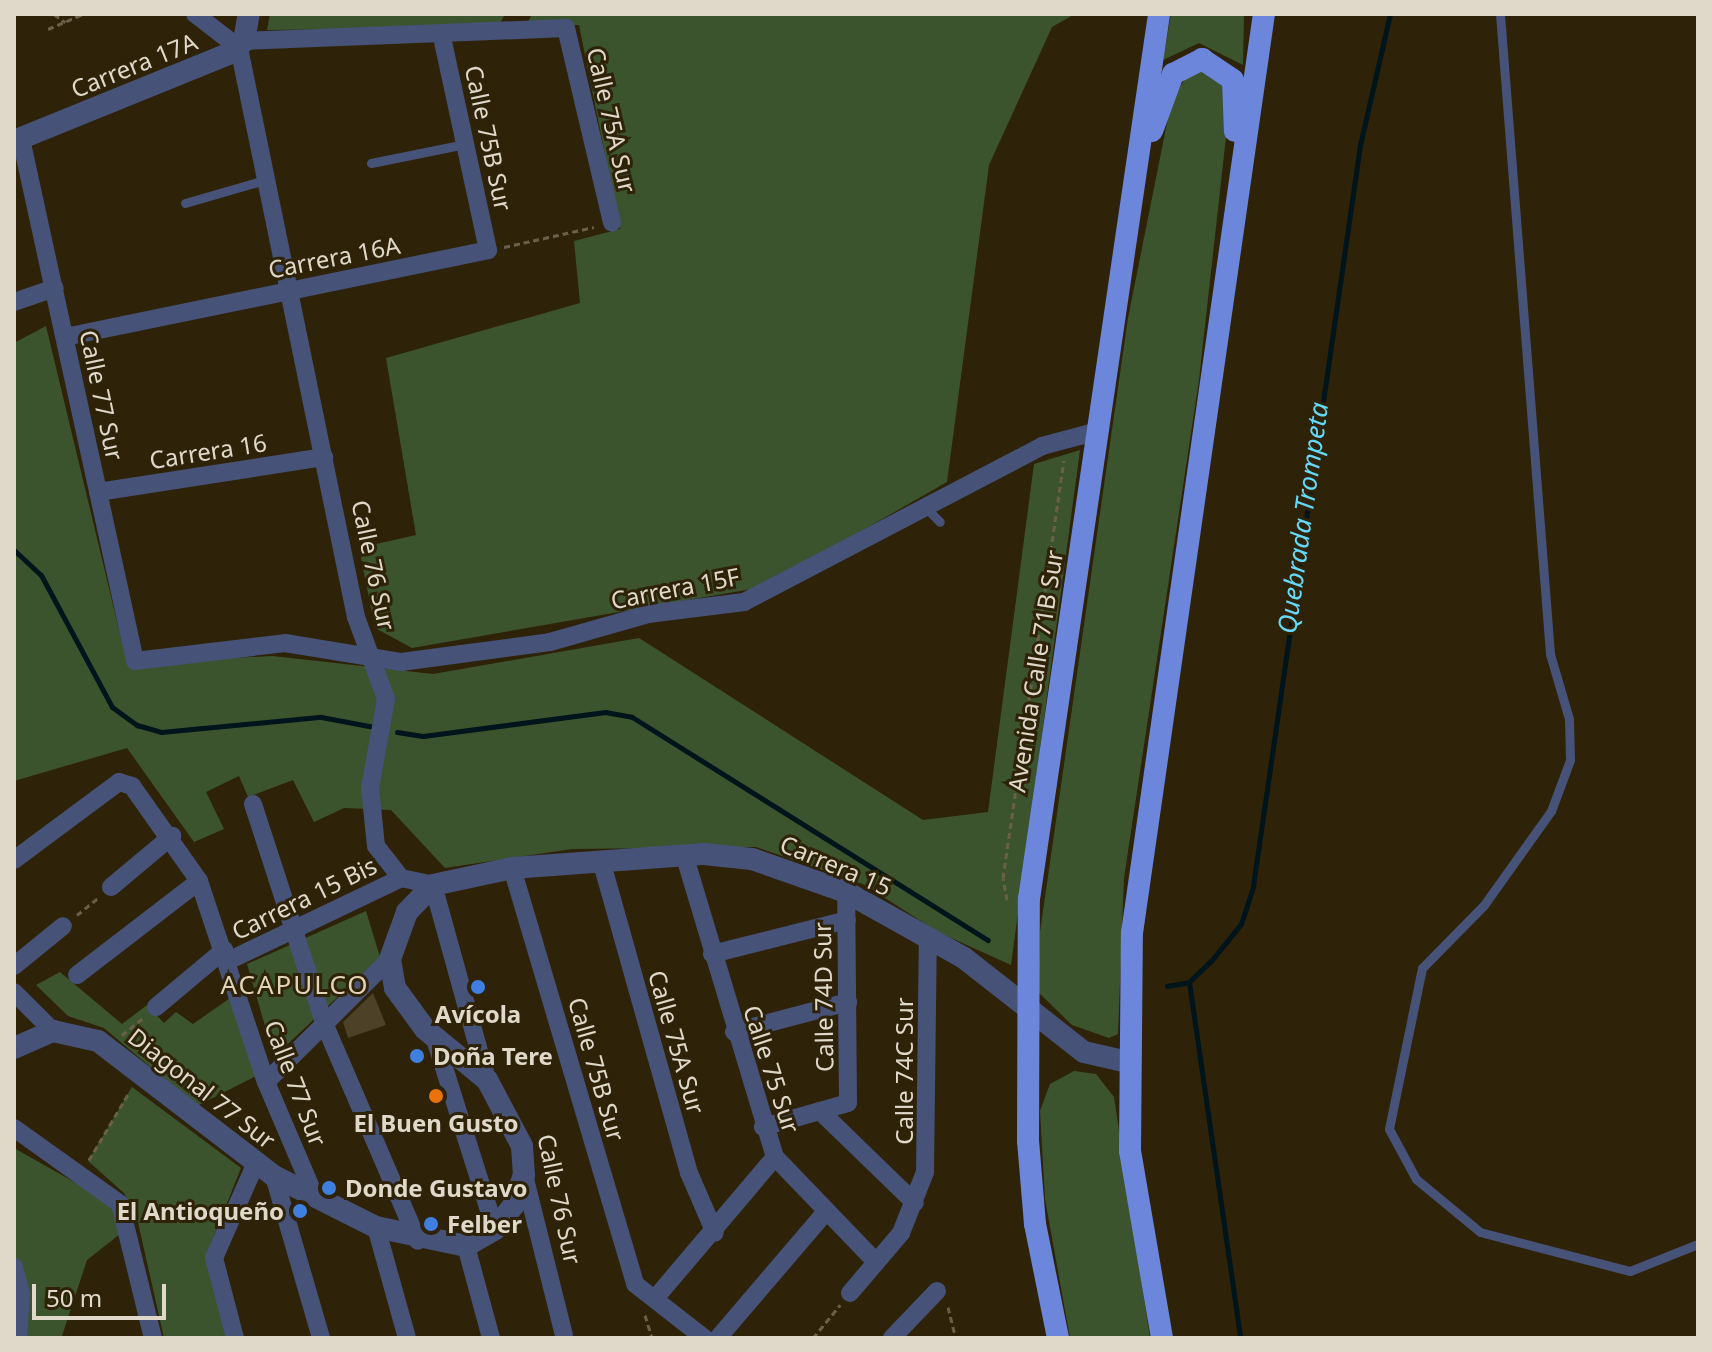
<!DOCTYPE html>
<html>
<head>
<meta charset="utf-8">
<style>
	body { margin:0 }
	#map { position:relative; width:1712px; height:1352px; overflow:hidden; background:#2e2209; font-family:"Noto Sans",sans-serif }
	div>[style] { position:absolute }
	.green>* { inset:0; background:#3c542e }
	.stream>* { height:5px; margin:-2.5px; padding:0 2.5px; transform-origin:2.5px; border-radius:2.5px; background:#00141b }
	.building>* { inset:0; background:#4d4128 }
	.path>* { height:3px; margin-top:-1.5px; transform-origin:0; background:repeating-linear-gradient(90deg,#6a604a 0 6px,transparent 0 10px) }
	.service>* { height:9px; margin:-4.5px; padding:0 4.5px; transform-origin:4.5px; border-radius:4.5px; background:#465278 }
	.minor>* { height:18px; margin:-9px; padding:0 9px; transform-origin:9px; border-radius:9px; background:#465278 }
	.tertiary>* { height:22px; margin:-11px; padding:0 11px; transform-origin:11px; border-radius:11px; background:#465278 }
	.trunk>* { height:22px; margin:-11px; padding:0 11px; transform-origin:11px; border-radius:11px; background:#6c86dc }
	.dots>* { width:22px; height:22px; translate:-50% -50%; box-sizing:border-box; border:4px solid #2e2209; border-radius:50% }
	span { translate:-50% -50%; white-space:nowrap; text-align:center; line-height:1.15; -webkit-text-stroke:6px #2e2209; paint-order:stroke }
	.street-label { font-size:24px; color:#e0d9ca }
	.poi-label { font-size:24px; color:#e0d9ca; font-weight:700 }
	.left { translate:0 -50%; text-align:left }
	.right { translate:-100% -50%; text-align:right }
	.water-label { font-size:26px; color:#66d9f8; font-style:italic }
	.neighbourhood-label { font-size:26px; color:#e2d4b6; letter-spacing:2px }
	.frame { position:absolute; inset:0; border:16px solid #e0d9ca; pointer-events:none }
	.scale { position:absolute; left:32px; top:1284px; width:134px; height:36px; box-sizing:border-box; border:4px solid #e0d9ca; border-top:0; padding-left:10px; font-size:24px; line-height:28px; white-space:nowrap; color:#e0d9ca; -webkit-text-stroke:6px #2e2209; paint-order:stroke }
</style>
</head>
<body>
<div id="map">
	<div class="green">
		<i style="clip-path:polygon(270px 14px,505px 14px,498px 27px,267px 30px)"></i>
		<i style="clip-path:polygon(532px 14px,1075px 14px,1052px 27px,989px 165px,947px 482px,763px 587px,412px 648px,375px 628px,359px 548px,416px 535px,386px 358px,580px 303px,574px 241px,620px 229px,579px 25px,526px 26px)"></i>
		<i style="clip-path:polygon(1171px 14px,1244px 14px,1243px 65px,1199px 43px,1163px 60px)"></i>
		<i style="clip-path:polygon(1202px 70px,1222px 82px,1229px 110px,1199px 380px,1124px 878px,1118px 1034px,1109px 1038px,1072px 1025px,1038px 992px,1040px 932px,1128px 318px,1172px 98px,1190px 72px)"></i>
		<i style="clip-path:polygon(46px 326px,127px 663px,273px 656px,433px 674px,639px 638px,923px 820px,988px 812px,1034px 464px,1080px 450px,1011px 965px,938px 932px,865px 885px,756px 847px,572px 849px,445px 868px,391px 810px,344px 808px,314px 822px,293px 780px,248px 797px,239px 776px,206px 792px,224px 829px,194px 842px,127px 748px,14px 781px,14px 343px)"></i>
		<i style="clip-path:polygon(366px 911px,380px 957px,274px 1057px,247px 964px)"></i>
		<i style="clip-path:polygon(60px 972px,122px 1024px,147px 1005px,164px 1023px,176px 1012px,193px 1024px,233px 996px,258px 1075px,197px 1106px,104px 1028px,68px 1016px,36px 985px)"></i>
		<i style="clip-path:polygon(1074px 1071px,1096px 1074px,1114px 1097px,1150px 1338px,1070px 1338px,1045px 1199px,1040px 1111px,1050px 1084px)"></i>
		<i style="clip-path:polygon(132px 1087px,241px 1168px,206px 1256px,226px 1338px,164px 1338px,137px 1218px,124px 1193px,88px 1161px)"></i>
		<i style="clip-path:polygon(14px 1148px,106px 1200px,118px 1217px,120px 1234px,87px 1260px,62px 1336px,14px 1338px)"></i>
	</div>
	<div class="stream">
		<i style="left:14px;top:550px;width:37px;rotate:43deg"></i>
		<i style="left:41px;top:575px;width:150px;rotate:61.7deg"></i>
		<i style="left:112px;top:707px;width:31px;rotate:36deg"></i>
		<i style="left:137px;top:725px;width:25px;rotate:16deg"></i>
		<i style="left:161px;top:732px;width:161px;rotate:-5.4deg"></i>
		<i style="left:321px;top:717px;width:54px;rotate:10.7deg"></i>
		<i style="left:397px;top:732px;width:26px;rotate:9deg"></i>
		<i style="left:423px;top:736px;width:184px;rotate:-7.5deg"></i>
		<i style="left:605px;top:712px;width:27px;rotate:10deg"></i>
		<i style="left:632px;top:717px;width:420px;rotate:32.1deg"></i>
		<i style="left:1189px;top:982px;width:360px;rotate:81.8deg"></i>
		<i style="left:1167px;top:986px;width:22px;rotate:-10deg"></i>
		<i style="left:1189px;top:982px;width:30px;rotate:-44deg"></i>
		<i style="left:1211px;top:961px;width:48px;rotate:-51deg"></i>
		<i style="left:1241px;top:924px;width:40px;rotate:-72deg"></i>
		<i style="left:1253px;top:886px;width:749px;rotate:-81.78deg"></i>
		<i style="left:1360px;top:145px;width:134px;rotate:-77.1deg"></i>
	</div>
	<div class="building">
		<i style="clip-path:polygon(373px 993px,386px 1025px,348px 1038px,343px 1022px)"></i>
	</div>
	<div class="path">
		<i style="left:54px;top:14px;width:14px;rotate:36deg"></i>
		<i style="left:48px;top:29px;width:38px;rotate:-23deg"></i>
		<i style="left:504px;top:247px;width:92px;rotate:-12.5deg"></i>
		<i style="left:1007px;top:900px;width:22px;rotate:-100deg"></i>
		<i style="left:1003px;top:878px;width:422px;rotate:-81.7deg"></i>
		<i style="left:77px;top:915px;width:28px;rotate:-39deg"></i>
		<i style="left:122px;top:1035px;width:28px;rotate:-39deg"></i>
		<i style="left:89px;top:1160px;width:80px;rotate:-59.3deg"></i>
		<i style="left:948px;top:1307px;width:32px;rotate:76deg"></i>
		<i style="left:645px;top:1315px;width:24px;rotate:73deg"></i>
		<i style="left:813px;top:1338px;width:43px;rotate:-50.7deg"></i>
	</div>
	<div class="service">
		<i style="left:1500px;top:14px;width:642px;rotate:85.53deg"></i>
		<i style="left:1550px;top:654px;width:68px;rotate:73.7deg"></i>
		<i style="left:1569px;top:719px;width:41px;rotate:88.6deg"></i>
		<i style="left:1570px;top:760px;width:54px;rotate:110.4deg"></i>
		<i style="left:1551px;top:811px;width:115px;rotate:125.5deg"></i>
		<i style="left:1484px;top:905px;width:88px;rotate:134.5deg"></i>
		<i style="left:1422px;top:968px;width:164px;rotate:101.6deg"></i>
		<i style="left:1389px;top:1129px;width:57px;rotate:61.6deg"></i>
		<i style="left:1416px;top:1179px;width:83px;rotate:39.6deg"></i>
		<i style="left:1480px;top:1232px;width:155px;rotate:14.6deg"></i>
		<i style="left:1630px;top:1271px;width:73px;rotate:-21.7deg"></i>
		<i style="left:371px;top:163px;width:96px;rotate:-11.4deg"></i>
		<i style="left:185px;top:203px;width:86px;rotate:-16.1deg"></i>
		<i style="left:927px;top:509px;width:18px;rotate:45deg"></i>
	</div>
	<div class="minor">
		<i style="left:195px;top:14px;width:56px;rotate:37.7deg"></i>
		<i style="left:239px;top:48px;width:581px;rotate:78.38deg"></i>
		<i style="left:356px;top:617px;width:87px;rotate:69.9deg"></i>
		<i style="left:386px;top:699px;width:90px;rotate:100.2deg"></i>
		<i style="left:370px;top:788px;width:58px;rotate:84.1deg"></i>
		<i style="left:376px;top:846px;width:41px;rotate:52deg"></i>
		<i style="left:401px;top:878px;width:33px;rotate:12deg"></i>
		<i style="left:433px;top:885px;width:202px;rotate:74.5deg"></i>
		<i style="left:244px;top:41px;width:322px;rotate:-2.3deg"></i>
		<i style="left:566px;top:28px;width:200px;rotate:76.7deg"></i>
		<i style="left:21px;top:139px;width:534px;rotate:77.68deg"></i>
		<i style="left:135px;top:661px;width:151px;rotate:-6.8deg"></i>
		<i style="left:285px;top:643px;width:118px;rotate:9.3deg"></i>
		<i style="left:401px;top:662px;width:150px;rotate:-7.6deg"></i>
		<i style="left:550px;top:642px;width:102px;rotate:-15.9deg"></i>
		<i style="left:648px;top:614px;width:97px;rotate:-7.1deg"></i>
		<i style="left:744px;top:602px;width:336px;rotate:-27.6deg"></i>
		<i style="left:1042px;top:446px;width:58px;rotate:-15deg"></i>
		<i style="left:14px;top:302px;width:43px;rotate:-18.9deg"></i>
		<i style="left:65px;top:337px;width:432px;rotate:-11.6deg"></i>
		<i style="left:488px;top:250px;width:218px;rotate:-102.2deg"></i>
		<i style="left:98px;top:492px;width:229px;rotate:-8.8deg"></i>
		<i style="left:253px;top:804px;width:230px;rotate:72deg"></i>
		<i style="left:324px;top:1023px;width:237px;rotate:66.7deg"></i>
		<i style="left:684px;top:854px;width:316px;rotate:73.3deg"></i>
		<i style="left:775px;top:1157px;width:146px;rotate:46.1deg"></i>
		<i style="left:14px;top:860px;width:131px;rotate:-36.6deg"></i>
		<i style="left:119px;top:782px;width:14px;rotate:17deg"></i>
		<i style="left:132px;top:786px;width:116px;rotate:54.8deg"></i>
		<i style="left:199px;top:881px;width:212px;rotate:71.6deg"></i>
		<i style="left:266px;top:1082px;width:125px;rotate:66.9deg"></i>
		<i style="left:601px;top:860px;width:325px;rotate:74.3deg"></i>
		<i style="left:689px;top:1173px;width:65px;rotate:66.6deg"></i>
		<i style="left:512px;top:868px;width:434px;rotate:73.5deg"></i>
		<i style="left:635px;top:1284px;width:88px;rotate:38deg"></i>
		<i style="left:111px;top:887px;width:80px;rotate:-39.9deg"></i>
		<i style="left:712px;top:954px;width:139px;rotate:-14.1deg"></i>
		<i style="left:228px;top:961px;width:192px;rotate:-25.6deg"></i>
		<i style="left:14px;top:966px;width:63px;rotate:-39.2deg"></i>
		<i style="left:77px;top:975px;width:154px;rotate:-37.6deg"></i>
		<i style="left:14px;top:992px;width:55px;rotate:45deg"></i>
		<i style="left:156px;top:1007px;width:89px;rotate:-40deg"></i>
		<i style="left:734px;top:1032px;width:118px;rotate:-14.7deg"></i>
		<i style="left:435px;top:1039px;width:199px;rotate:72.5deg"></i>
		<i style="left:266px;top:1082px;width:175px;rotate:-44.8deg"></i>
		<i style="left:820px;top:1111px;width:132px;rotate:44.1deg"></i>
		<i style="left:763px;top:1127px;width:88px;rotate:-15.8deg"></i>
		<i style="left:848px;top:1103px;width:211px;rotate:-90.5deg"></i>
		<i style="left:14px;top:1128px;width:130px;rotate:35.6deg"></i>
		<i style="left:120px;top:1204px;width:138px;rotate:76.2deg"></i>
		<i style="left:524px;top:1175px;width:165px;rotate:76deg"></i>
		<i style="left:274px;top:1176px;width:169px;rotate:73.8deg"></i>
		<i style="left:376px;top:1227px;width:115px;rotate:74.4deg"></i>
		<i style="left:466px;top:1246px;width:95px;rotate:74.8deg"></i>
		<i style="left:14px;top:1267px;width:28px;rotate:75deg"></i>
		<i style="left:21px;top:1294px;width:44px;rotate:93.9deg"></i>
		<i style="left:850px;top:1293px;width:79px;rotate:-49.6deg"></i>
		<i style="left:901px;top:1233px;width:66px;rotate:-68.5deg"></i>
		<i style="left:925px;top:1172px;width:235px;rotate:-89.3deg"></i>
		<i style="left:658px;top:1295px;width:181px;rotate:-49.7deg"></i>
		<i style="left:235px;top:1338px;width:83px;rotate:-104.7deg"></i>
		<i style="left:214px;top:1258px;width:102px;rotate:-66.2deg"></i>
		<i style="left:718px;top:1338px;width:163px;rotate:-49.5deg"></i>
		<i style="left:892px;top:1338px;width:65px;rotate:-46.2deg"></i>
	</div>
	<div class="tertiary">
		<i style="left:14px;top:141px;width:236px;rotate:-22.1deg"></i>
		<i style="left:233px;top:52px;width:16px;rotate:-45deg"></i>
		<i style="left:244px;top:41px;width:27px;rotate:-80deg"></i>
		<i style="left:14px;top:1048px;width:43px;rotate:-23.6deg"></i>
		<i style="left:53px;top:1031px;width:46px;rotate:12.5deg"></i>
		<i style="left:98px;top:1041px;width:222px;rotate:37.5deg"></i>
		<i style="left:274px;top:1176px;width:114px;rotate:26.6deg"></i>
		<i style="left:376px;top:1227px;width:92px;rotate:11.9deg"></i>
		<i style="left:466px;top:1246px;width:34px;rotate:-30deg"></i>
		<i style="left:495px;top:1229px;width:31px;rotate:-52deg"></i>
		<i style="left:514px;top:1205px;width:32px;rotate:-72deg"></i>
		<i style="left:524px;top:1175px;width:29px;rotate:-94deg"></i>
		<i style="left:522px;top:1146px;width:75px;rotate:-117.9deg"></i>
		<i style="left:487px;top:1080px;width:80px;rotate:-140.6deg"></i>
		<i style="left:425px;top:1029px;width:51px;rotate:-126.2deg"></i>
		<i style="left:395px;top:988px;width:29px;rotate:-100deg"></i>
		<i style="left:390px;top:959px;width:50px;rotate:-70.1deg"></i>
		<i style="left:407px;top:912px;width:37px;rotate:-46deg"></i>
		<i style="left:433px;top:885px;width:81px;rotate:-12.1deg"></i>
		<i style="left:512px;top:868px;width:193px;rotate:-4.2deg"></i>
		<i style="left:704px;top:854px;width:48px;rotate:5.9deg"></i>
		<i style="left:752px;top:859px;width:100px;rotate:19.3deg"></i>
		<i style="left:846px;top:892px;width:135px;rotate:29.2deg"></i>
		<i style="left:964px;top:958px;width:152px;rotate:38.1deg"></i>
		<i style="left:1084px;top:1052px;width:45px;rotate:12.8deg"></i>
	</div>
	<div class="trunk">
		<i style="left:1152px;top:131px;width:61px;rotate:-69.8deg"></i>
		<i style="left:1173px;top:74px;width:33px;rotate:-27deg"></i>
		<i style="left:1202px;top:59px;width:37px;rotate:34deg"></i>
		<i style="left:1233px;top:80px;width:51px;rotate:87.8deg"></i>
		<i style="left:1058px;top:1338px;width:116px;rotate:-101.4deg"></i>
		<i style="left:1035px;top:1224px;width:83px;rotate:-94.8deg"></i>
		<i style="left:1028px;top:1141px;width:242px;rotate:-89.8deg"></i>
		<i style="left:1029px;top:899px;width:894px;rotate:-81.64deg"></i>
		<i style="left:1162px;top:1338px;width:190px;rotate:-99.7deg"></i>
		<i style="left:1130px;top:1151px;width:218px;rotate:-89.5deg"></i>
		<i style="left:1132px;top:933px;width:928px;rotate:-81.83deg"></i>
	</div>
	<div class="dots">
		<i style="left:478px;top:987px;background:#3f7fe0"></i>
		<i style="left:417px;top:1056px;background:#3f7fe0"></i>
		<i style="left:436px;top:1096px;background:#e8710a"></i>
		<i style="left:329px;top:1188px;background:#3f7fe0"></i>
		<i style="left:300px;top:1211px;background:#3f7fe0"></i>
		<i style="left:431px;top:1224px;background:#3f7fe0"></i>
	</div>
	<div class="street-label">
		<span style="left:134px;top:65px;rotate:-22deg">Carrera 17A</span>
		<span style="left:612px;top:120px;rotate:77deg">Calle 75A Sur</span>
		<span style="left:489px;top:138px;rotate:78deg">Calle 75B Sur</span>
		<span style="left:334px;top:257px;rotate:-11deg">Carrera 16A</span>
		<span style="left:102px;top:395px;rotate:78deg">Calle 77 Sur</span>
		<span style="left:208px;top:451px;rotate:-9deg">Carrera 16</span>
		<span style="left:374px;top:565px;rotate:78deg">Calle 76 Sur</span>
		<span style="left:675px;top:588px;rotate:-11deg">Carrera 15F</span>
		<span style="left:1035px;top:671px;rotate:-81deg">Avenida Calle 71B Sur</span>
		<span style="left:836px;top:865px;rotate:23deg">Carrera 15</span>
		<span style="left:304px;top:898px;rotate:-26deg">Carrera 15 Bis</span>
		<span style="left:823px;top:997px;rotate:-91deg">Calle 74D Sur</span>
		<span style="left:677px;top:1042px;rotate:74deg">Calle 75A Sur</span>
		<span style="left:597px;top:1069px;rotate:74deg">Calle 75B Sur</span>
		<span style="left:772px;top:1069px;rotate:72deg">Calle 75 Sur</span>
		<span style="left:904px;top:1071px;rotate:-90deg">Calle 74C Sur</span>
		<span style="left:296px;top:1083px;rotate:69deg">Calle 77 Sur</span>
		<span style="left:202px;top:1088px;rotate:38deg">Diagonal 77 Sur</span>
		<span style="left:560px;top:1199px;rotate:78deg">Calle 76 Sur</span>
	</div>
	<div class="poi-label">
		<span style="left:478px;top:1014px">Avícola</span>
		<span class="left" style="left:433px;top:1056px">Doña Tere</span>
		<span style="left:436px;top:1123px">El Buen Gusto</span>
		<span class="left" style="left:345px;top:1188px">Donde Gustavo</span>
		<span class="right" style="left:284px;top:1211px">El Antioqueño</span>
		<span class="left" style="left:447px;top:1224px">Felber</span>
	</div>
	<div class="water-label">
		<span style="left:1303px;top:518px;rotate:-82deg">Quebrada Trompeta</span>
	</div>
	<div class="neighbourhood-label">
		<span style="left:295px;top:985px">ACAPULCO</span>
	</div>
	<div class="frame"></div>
	<div class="scale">50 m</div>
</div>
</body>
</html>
